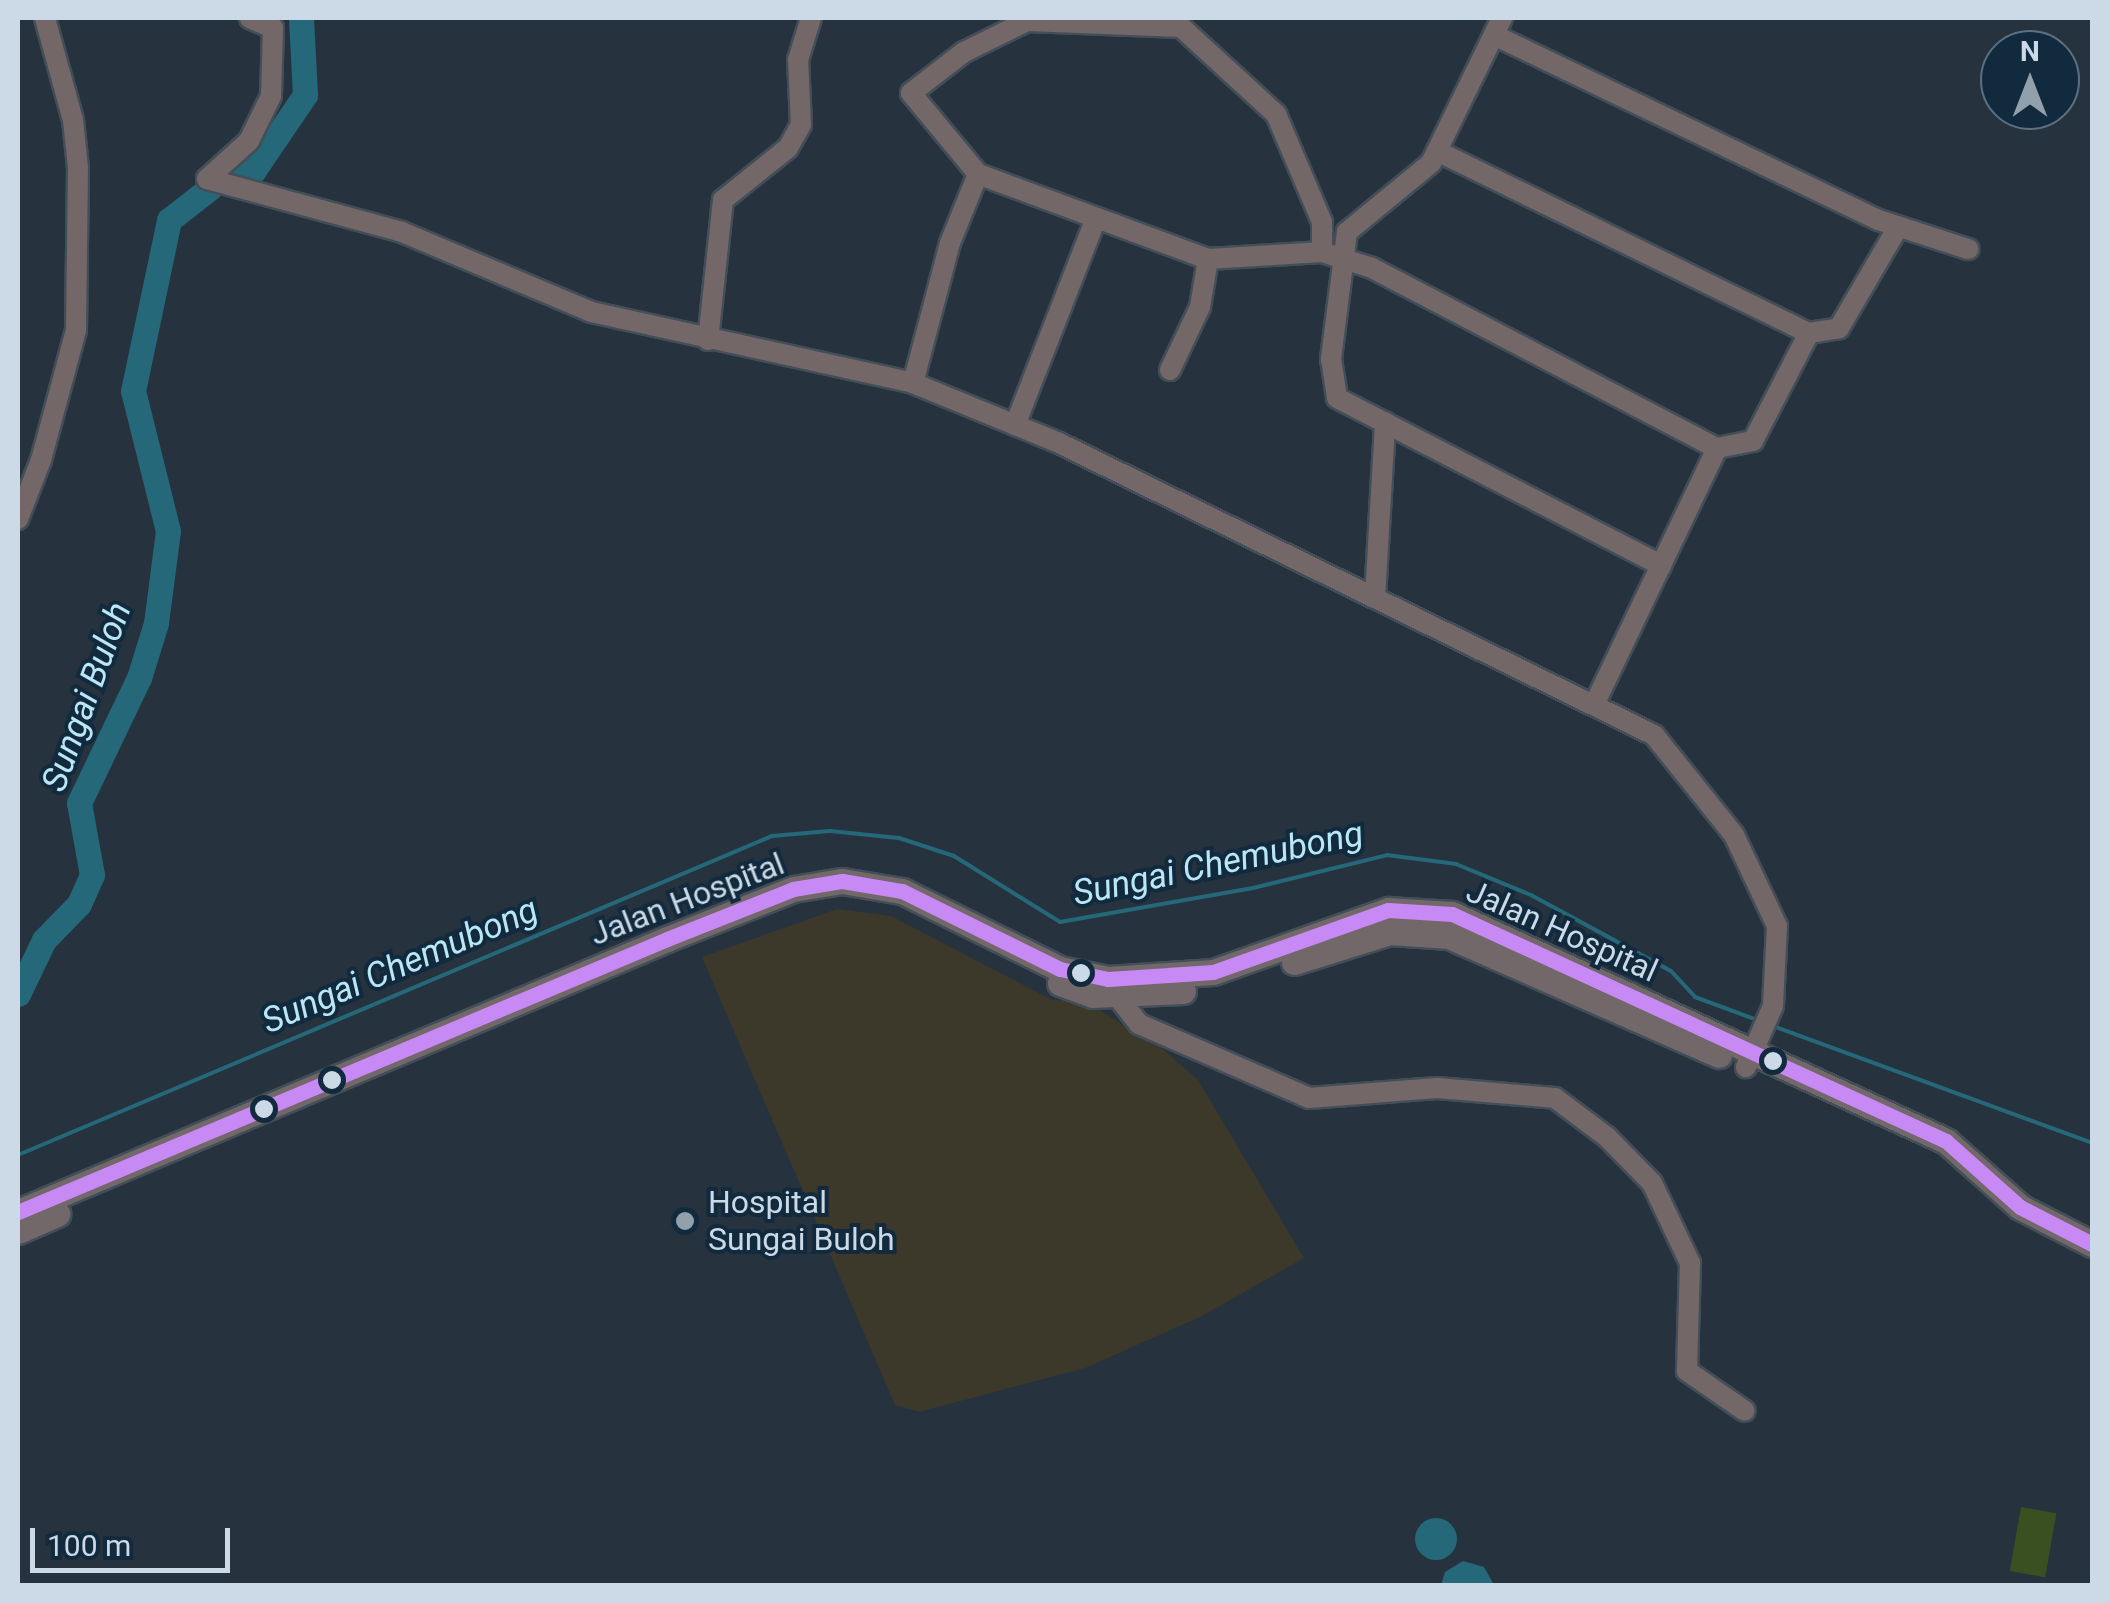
<!DOCTYPE html>
<html>
<head>
<meta charset="utf-8">
<style>
	body { margin:0 }
	#map { position:relative; width:2110px; height:1603px; overflow:hidden; background:#26333e; font-family:Roboto,sans-serif }
	div>[style] { position:absolute }
	.education>* { inset:0; background:#3c382a }
	.green>* { inset:0; background:#3b5021; transform-origin:0 0 }
	.water>* { inset:0; background:#24687a }
	.round { border-radius:50% }
	.stream>* { height:4px; margin:-2px; padding:0 2px; transform-origin:2px; border-radius:2px; background:#24687a }
	.river>* { height:25px; margin:-12.5px; padding:0 12.5px; transform-origin:12.5px; border-radius:12.5px; background:#24687a }
	.roads { filter:drop-shadow(2px 0 #434e58) drop-shadow(-2px 0 #434e58) drop-shadow(0 2px #434e58) drop-shadow(0 -2px #434e58) }
	.minor>* { height:20px; margin:-10px; padding:0 10px; transform-origin:10px; border-radius:10px; background:#746767 }
	.major>* { height:25px; margin:-12.5px; padding:0 12.5px; transform-origin:12.5px; border-radius:12.5px; background:#726769 }
	.bus-1>* { height:15px; margin:-7.5px; padding:0 7.5px; transform-origin:7.5px; border-radius:7.5px; background:#c78af5 }
	.dots>* { width:28px; height:28px; translate:-50% -50%; box-sizing:border-box; border:5px solid #122a3e; border-radius:50% }
	span { translate:-50% -50%; white-space:nowrap; text-align:center; line-height:1.15; -webkit-text-stroke:8px #122a3e; paint-order:stroke }
	.street-label { font-size:32px; color:#ccdae8 }
	.poi-label { font-size:32px; color:#ccdae8 }
	.left { translate:0 -50%; text-align:left }
	.water-label { font-size:35px; color:#bae7f5; font-style:italic }
	.frame { position:absolute; inset:0; border:20px solid #ccdae8; pointer-events:none }
	.north { position:absolute; left:1980px; top:30px; width:100px; height:100px; box-sizing:border-box; background:#122a3e; border:2px solid #5c7082; border-radius:50%; rotate:0deg; font-size:28px; font-weight:700; line-height:40px; text-align:center; color:#ccdae8 }
	.north::after { content:''; display:block; margin:auto; width:35px; height:45px; background:#92a0ac; clip-path:polygon(50% 0,100% 100%,50% 72%,0 100%) }
	.scale { position:absolute; left:30px; top:1528px; width:200px; height:45px; box-sizing:border-box; border:5px solid #ccdae8; border-top:0; padding-left:12px; font-size:30px; line-height:35px; white-space:nowrap; color:#ccdae8; -webkit-text-stroke:8px #122a3e; paint-order:stroke }
</style>
</head>
<body>
<div id="map">
	<div class="education">
		<i style="clip-path:polygon(837px 909px,891px 916px,1052px 1000px,1083px 1000px,1163px 1049px,1198px 1080px,1304px 1258px,1202px 1316px,1085px 1368px,919px 1412px,895px 1405px,702px 957px)"></i>
	</div>
	<div class="green">
		<i style="left:2021px;top:1507px;width:36px;height:65px;rotate:10deg"></i>
	</div>
	<div class="water">
		<i class="round" style="left:1415px;top:1518px;width:42px;height:42px"></i>
		<i style="clip-path:polygon(1463px 1561px,1484px 1567px,1494px 1585px,1441px 1585px,1445px 1572px)"></i>
	</div>
	<div class="stream">
		<i style="left:1773px;top:1026px;width:340px;rotate:20.1deg"></i>
		<i style="left:18px;top:1155px;width:819px;rotate:-22.93deg"></i>
		<i style="left:772px;top:836px;width:58px;rotate:-4.9deg"></i>
		<i style="left:830px;top:831px;width:69px;rotate:5.8deg"></i>
		<i style="left:899px;top:838px;width:58px;rotate:18.1deg"></i>
		<i style="left:954px;top:856px;width:125px;rotate:31.9deg"></i>
		<i style="left:1060px;top:922px;width:196px;rotate:-10deg"></i>
		<i style="left:1253px;top:888px;width:138px;rotate:-13.8deg"></i>
		<i style="left:1387px;top:855px;width:70px;rotate:7.4deg"></i>
		<i style="left:1456px;top:864px;width:81px;rotate:22.5deg"></i>
		<i style="left:1531px;top:895px;width:159px;rotate:28.5deg"></i>
		<i style="left:1671px;top:971px;width:35px;rotate:47deg"></i>
		<i style="left:1695px;top:997px;width:69px;rotate:20.3deg"></i>
	</div>
	<div class="river">
		<i style="left:232px;top:180px;width:24px;rotate:-24deg"></i>
		<i style="left:254px;top:170px;width:91px;rotate:-55.8deg"></i>
		<i style="left:305px;top:95px;width:77px;rotate:-93deg"></i>
		<i style="left:18px;top:994px;width:60px;rotate:-64.3deg"></i>
		<i style="left:44px;top:940px;width:50px;rotate:-45.8deg"></i>
		<i style="left:79px;top:904px;width:32px;rotate:-66deg"></i>
		<i style="left:92px;top:875px;width:73px;rotate:-100.2deg"></i>
		<i style="left:79px;top:803px;width:139px;rotate:-64.4deg"></i>
		<i style="left:139px;top:678px;width:58px;rotate:-72.8deg"></i>
		<i style="left:156px;top:623px;width:93px;rotate:-82.6deg"></i>
		<i style="left:168px;top:531px;width:144px;rotate:-104deg"></i>
		<i style="left:133px;top:391px;width:175px;rotate:-78.1deg"></i>
		<i style="left:169px;top:220px;width:52px;rotate:-38deg"></i>
	</div>
	<div class="roads">
		<div class="minor">
			<i style="left:1502px;top:18px;width:161px;rotate:116.1deg"></i>
			<i style="left:1431px;top:163px;width:109px;rotate:140.6deg"></i>
			<i style="left:1347px;top:232px;width:128px;rotate:97.2deg"></i>
			<i style="left:1331px;top:359px;width:39px;rotate:81deg"></i>
			<i style="left:1337px;top:398px;width:365px;rotate:27.3deg"></i>
			<i style="left:1494px;top:35px;width:427px;rotate:25.7deg"></i>
			<i style="left:1879px;top:220px;width:94px;rotate:18deg"></i>
			<i style="left:1437px;top:151px;width:414px;rotate:26.1deg"></i>
			<i style="left:207px;top:179px;width:202px;rotate:15.2deg"></i>
			<i style="left:402px;top:232px;width:205px;rotate:22.9deg"></i>
			<i style="left:591px;top:312px;width:330px;rotate:12.4deg"></i>
			<i style="left:913px;top:383px;width:158px;rotate:22.3deg"></i>
			<i style="left:1059px;top:443px;width:663px;rotate:26.14deg"></i>
			<i style="left:1654px;top:735px;width:128px;rotate:51.3deg"></i>
			<i style="left:1734px;top:835px;width:101px;rotate:64.7deg"></i>
			<i style="left:1777px;top:926px;width:80px;rotate:92.9deg"></i>
			<i style="left:1773px;top:1006px;width:67px;rotate:113.9deg"></i>
			<i style="left:207px;top:179px;width:57px;rotate:-42.1deg"></i>
			<i style="left:249px;top:141px;width:50px;rotate:-63.9deg"></i>
			<i style="left:271px;top:96px;width:68px;rotate:-88.3deg"></i>
			<i style="left:273px;top:28px;width:25px;rotate:-157deg"></i>
			<i style="left:1322px;top:252px;width:30px;rotate:-90deg"></i>
			<i style="left:1322px;top:222px;width:117px;rotate:-113.1deg"></i>
			<i style="left:1276px;top:114px;width:129px;rotate:-137.5deg"></i>
			<i style="left:1181px;top:27px;width:154px;rotate:-177.8deg"></i>
			<i style="left:1027px;top:21px;width:70px;rotate:153.8deg"></i>
			<i style="left:964px;top:52px;width:67px;rotate:142.3deg"></i>
			<i style="left:911px;top:93px;width:105px;rotate:50.4deg"></i>
			<i style="left:978px;top:174px;width:245px;rotate:20.3deg"></i>
			<i style="left:1208px;top:259px;width:114px;rotate:-3.5deg"></i>
			<i style="left:1322px;top:252px;width:52px;rotate:17.7deg"></i>
			<i style="left:1372px;top:268px;width:389px;rotate:27.6deg"></i>
			<i style="left:708px;top:340px;width:141px;rotate:-83.9deg"></i>
			<i style="left:723px;top:200px;width:83px;rotate:-38.7deg"></i>
			<i style="left:788px;top:148px;width:26px;rotate:-61deg"></i>
			<i style="left:801px;top:125px;width:65px;rotate:-92.6deg"></i>
			<i style="left:798px;top:60px;width:44px;rotate:-72.8deg"></i>
			<i style="left:1170px;top:370px;width:70px;rotate:-64.5deg"></i>
			<i style="left:1200px;top:307px;width:49px;rotate:-80.5deg"></i>
			<i style="left:913px;top:383px;width:145px;rotate:-75.2deg"></i>
			<i style="left:950px;top:243px;width:74px;rotate:-67.9deg"></i>
			<i style="left:1015px;top:425px;width:222px;rotate:-68.6deg"></i>
			<i style="left:18px;top:519px;width:63px;rotate:-68.7deg"></i>
			<i style="left:41px;top:460px;width:135px;rotate:-74.9deg"></i>
			<i style="left:76px;top:330px;width:162px;rotate:-89.3deg"></i>
			<i style="left:78px;top:168px;width:48px;rotate:-95.9deg"></i>
			<i style="left:73px;top:120px;width:106px;rotate:-105.4deg"></i>
			<i style="left:1375px;top:598px;width:176px;rotate:-86.7deg"></i>
			<i style="left:1594px;top:705px;width:285px;rotate:-64.4deg"></i>
			<i style="left:1717px;top:448px;width:37px;rotate:-11deg"></i>
			<i style="left:1753px;top:441px;width:122px;rotate:-62.6deg"></i>
			<i style="left:1809px;top:333px;width:30px;rotate:-9deg"></i>
			<i style="left:1839px;top:328px;width:117px;rotate:-59.7deg"></i>
			<i style="left:1110px;top:987px;width:47px;rotate:51.9deg"></i>
			<i style="left:1139px;top:1024px;width:185px;rotate:23.5deg"></i>
			<i style="left:1309px;top:1098px;width:128px;rotate:-4.5deg"></i>
			<i style="left:1437px;top:1088px;width:118px;rotate:4.8deg"></i>
			<i style="left:1555px;top:1098px;width:65px;rotate:36.9deg"></i>
			<i style="left:1607px;top:1137px;width:64px;rotate:45.6deg"></i>
			<i style="left:1652px;top:1183px;width:89px;rotate:64.6deg"></i>
			<i style="left:1690px;top:1263px;width:108px;rotate:91.6deg"></i>
			<i style="left:1687px;top:1371px;width:70px;rotate:34.6deg"></i>
		</div>
		<div class="major">
			<i style="left:1294px;top:962px;width:101px;rotate:-17.4deg"></i>
			<i style="left:1390px;top:932px;width:59px;rotate:3.9deg"></i>
			<i style="left:1449px;top:936px;width:295px;rotate:23.8deg"></i>
			<i style="left:1060px;top:983px;width:35px;rotate:20deg"></i>
			<i style="left:1093px;top:995px;width:90px;rotate:-2.5deg"></i>
			<i style="left:18px;top:1212px;width:704px;rotate:-22.81deg"></i>
			<i style="left:667px;top:939px;width:136px;rotate:-21.6deg"></i>
			<i style="left:793px;top:889px;width:50px;rotate:-9.3deg"></i>
			<i style="left:842px;top:881px;width:61px;rotate:9.5deg"></i>
			<i style="left:902px;top:891px;width:176px;rotate:26.3deg"></i>
			<i style="left:1060px;top:969px;width:49px;rotate:11.8deg"></i>
			<i style="left:1108px;top:979px;width:105px;rotate:-3.8deg"></i>
			<i style="left:1213px;top:972px;width:186px;rotate:-19.5deg"></i>
			<i style="left:1388px;top:910px;width:64px;rotate:3.6deg"></i>
			<i style="left:1452px;top:914px;width:544px;rotate:24.68deg"></i>
			<i style="left:1946px;top:1141px;width:99px;rotate:41.7deg"></i>
			<i style="left:2020px;top:1207px;width:81px;rotate:27.2deg"></i>
			<i style="left:18px;top:1231px;width:43px;rotate:-23.6deg"></i>
		</div>
	</div>
	<div class="bus-1">
		<i style="left:18px;top:1212px;width:704px;rotate:-22.81deg"></i>
		<i style="left:667px;top:939px;width:136px;rotate:-21.6deg"></i>
		<i style="left:793px;top:889px;width:50px;rotate:-9.3deg"></i>
		<i style="left:842px;top:881px;width:61px;rotate:9.5deg"></i>
		<i style="left:902px;top:891px;width:176px;rotate:26.3deg"></i>
		<i style="left:1060px;top:969px;width:49px;rotate:11.8deg"></i>
		<i style="left:1108px;top:979px;width:105px;rotate:-3.8deg"></i>
		<i style="left:1213px;top:972px;width:186px;rotate:-19.5deg"></i>
		<i style="left:1388px;top:910px;width:64px;rotate:3.6deg"></i>
		<i style="left:1452px;top:914px;width:544px;rotate:24.68deg"></i>
		<i style="left:1946px;top:1141px;width:99px;rotate:41.7deg"></i>
		<i style="left:2020px;top:1207px;width:81px;rotate:27.2deg"></i>
	</div>
	<div class="dots">
		<i style="left:1081px;top:973px;background:#ccdae8"></i>
		<i style="left:1773px;top:1061px;background:#ccdae8"></i>
		<i style="left:332px;top:1080px;background:#ccdae8"></i>
		<i style="left:264px;top:1109px;background:#ccdae8"></i>
		<i style="left:685px;top:1221px;background:#92a0ac"></i>
	</div>
	<div class="street-label">
		<span style="left:687px;top:899px;rotate:-21deg">Jalan Hospital</span>
		<span style="left:1562px;top:931px;rotate:24deg">Jalan Hospital</span>
	</div>
	<div class="poi-label">
		<span class="left" style="left:708px;top:1221px">Hospital<br>Sungai Buloh</span>
	</div>
	<div class="water-label">
		<span style="left:87px;top:697px;rotate:-70deg">Sungai Buloh</span>
		<span style="left:1218px;top:864px;rotate:-12deg">Sungai Chemubong</span>
		<span style="left:400px;top:966px;rotate:-23deg">Sungai Chemubong</span>
	</div>
	<div class="frame"></div>
	<div class="north">N</div>
	<div class="scale">100 m</div>
</div>
</body>
</html>
